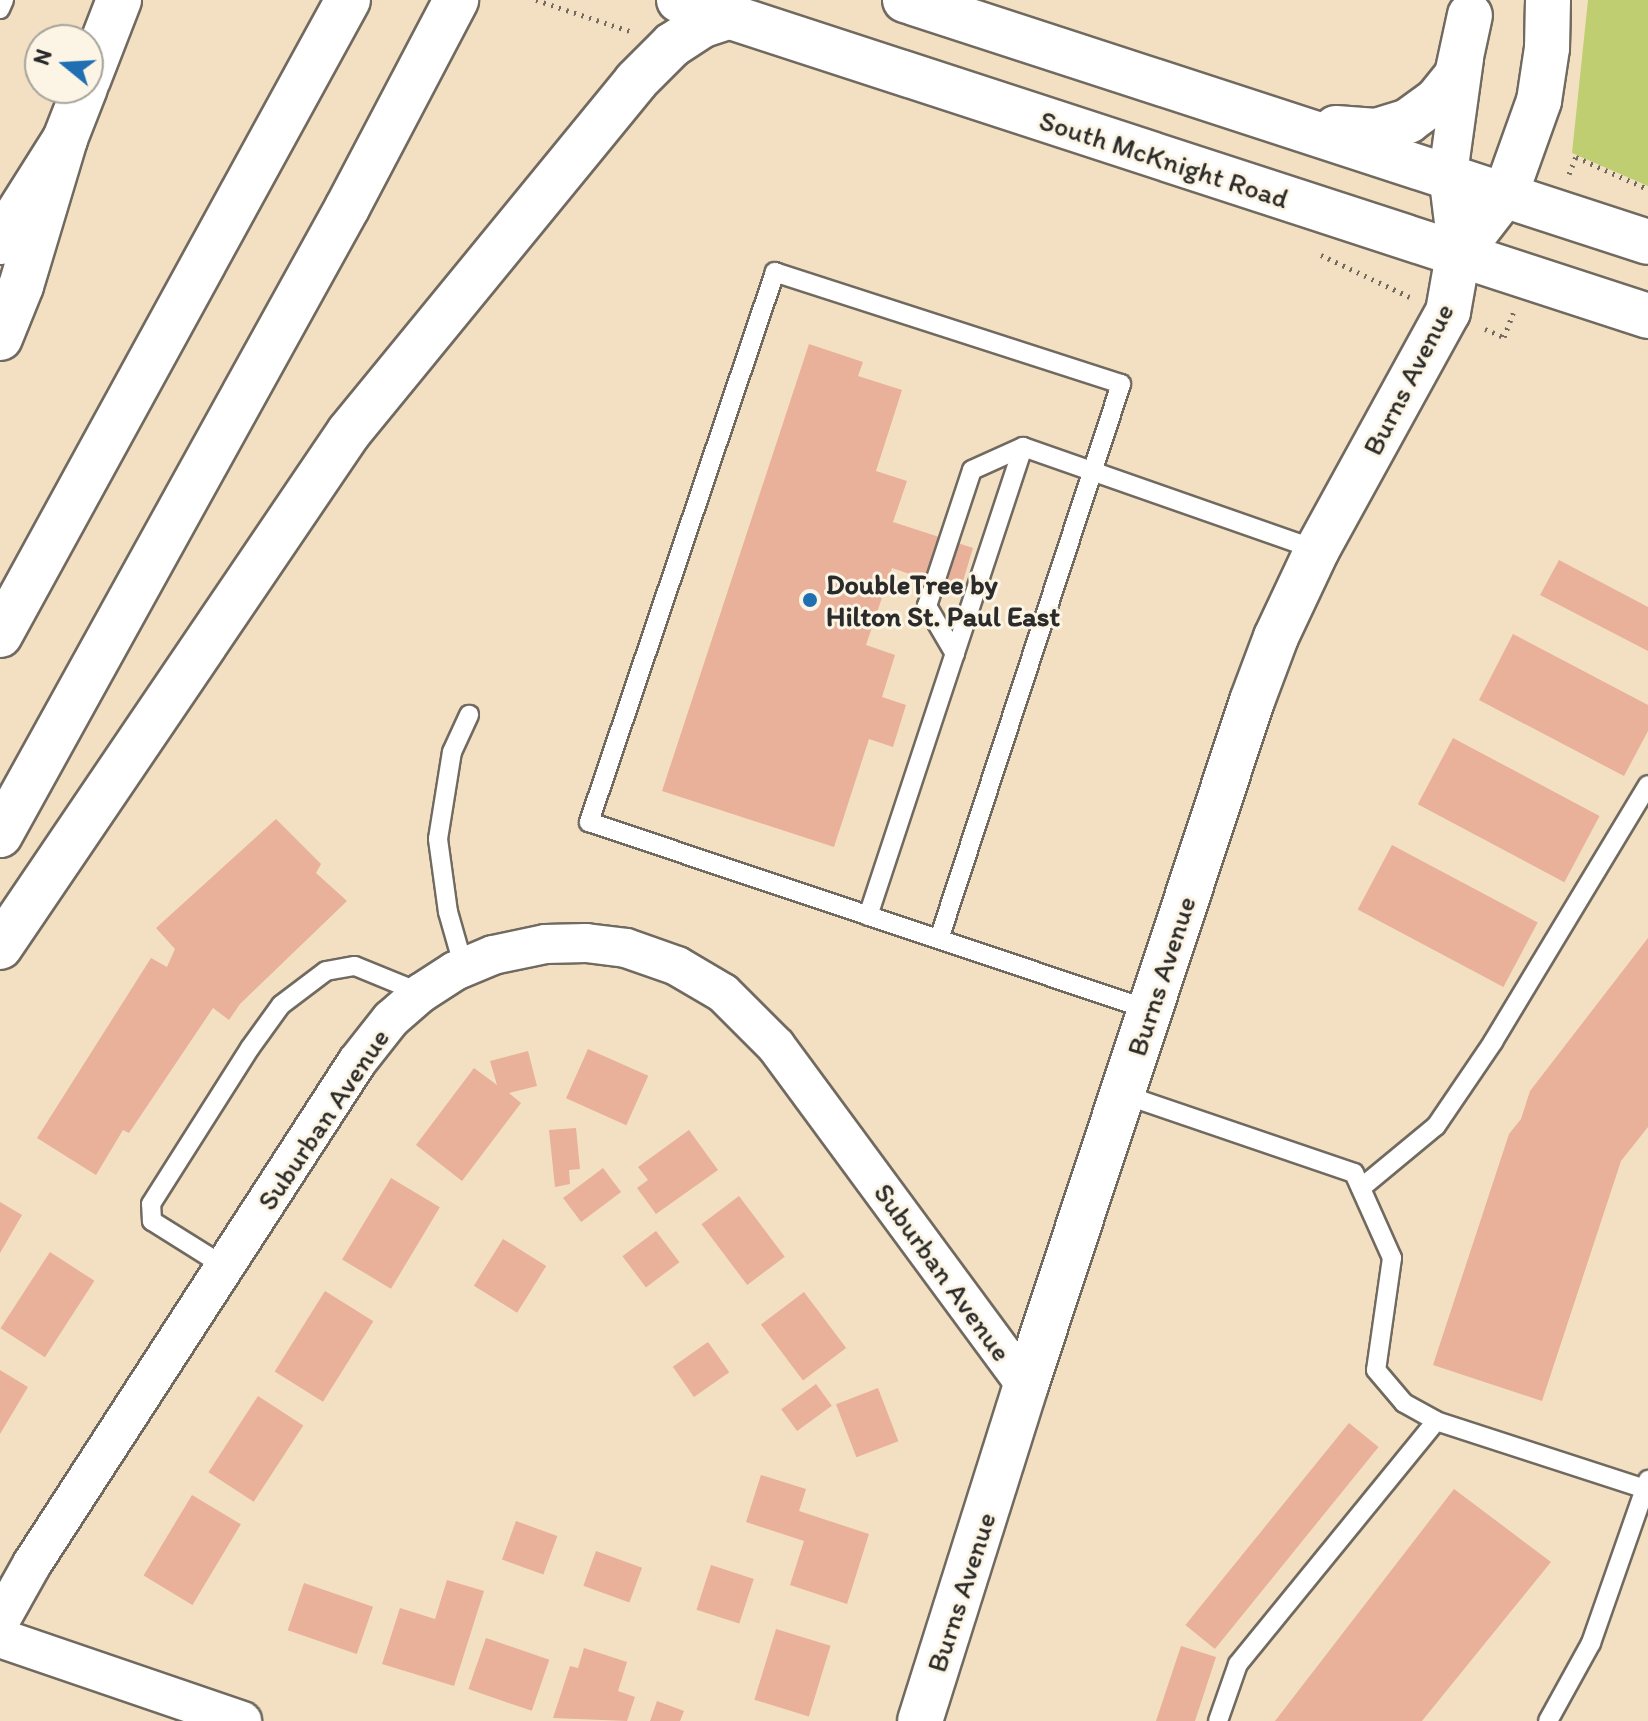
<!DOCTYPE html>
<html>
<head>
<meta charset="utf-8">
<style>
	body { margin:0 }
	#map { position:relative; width:1648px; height:1721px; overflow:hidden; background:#f3e0c2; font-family:Itim,sans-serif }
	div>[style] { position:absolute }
	.green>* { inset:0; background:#bece71 }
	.building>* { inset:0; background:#e9b09a; transform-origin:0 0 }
	.path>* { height:5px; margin-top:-2.5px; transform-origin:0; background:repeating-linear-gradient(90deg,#716a60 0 2px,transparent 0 8px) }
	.roads { filter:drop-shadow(2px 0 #716a60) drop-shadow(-2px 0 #716a60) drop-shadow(0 2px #716a60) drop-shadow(0 -2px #716a60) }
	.lane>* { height:18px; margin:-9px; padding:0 9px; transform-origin:9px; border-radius:9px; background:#fff }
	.street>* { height:38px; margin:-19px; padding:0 19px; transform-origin:19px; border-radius:19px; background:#fff }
	.secondary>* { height:44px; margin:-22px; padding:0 22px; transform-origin:22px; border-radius:22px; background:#fff }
	.highway>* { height:44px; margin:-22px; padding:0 22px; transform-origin:22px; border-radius:22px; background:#fff }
	.dots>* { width:22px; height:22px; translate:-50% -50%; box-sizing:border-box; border:4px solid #fcf5e5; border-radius:50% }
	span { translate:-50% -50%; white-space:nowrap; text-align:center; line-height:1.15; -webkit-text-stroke:6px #fcf5e5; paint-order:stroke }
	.street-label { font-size:28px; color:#2b2b2b }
	.poi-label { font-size:28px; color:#2b2b2b; font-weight:700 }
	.left { translate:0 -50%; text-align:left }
	.north { position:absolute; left:24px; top:24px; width:80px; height:80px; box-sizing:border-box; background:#fcf5e5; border:2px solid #a8a49b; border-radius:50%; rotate:288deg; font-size:22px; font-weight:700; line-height:32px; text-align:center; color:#2b2b2b }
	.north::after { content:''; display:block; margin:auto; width:28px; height:36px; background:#1f6fb2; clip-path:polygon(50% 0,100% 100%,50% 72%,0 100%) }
</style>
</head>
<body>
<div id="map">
	<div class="green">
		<i style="clip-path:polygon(1588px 0,1648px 0,1648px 186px,1572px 153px)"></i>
	</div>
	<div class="building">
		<i style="clip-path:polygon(809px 344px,863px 362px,858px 376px,902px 390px,876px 471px,907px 481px,893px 522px,973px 548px,960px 591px,892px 568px,866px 645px,895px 655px,882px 697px,906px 705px,893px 747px,869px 739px,834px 847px,662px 791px)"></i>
		<i style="clip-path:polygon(1559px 560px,1648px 607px,1648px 651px,1540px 595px)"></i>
		<i style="clip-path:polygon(1513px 634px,1648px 705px,1648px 731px,1624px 776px,1479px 700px)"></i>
		<i style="left:1453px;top:738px;width:166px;height:75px;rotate:28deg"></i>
		<i style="clip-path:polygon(276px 819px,321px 864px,316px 873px,347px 901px,240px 1004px,229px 1020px,213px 1008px,129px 1133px,123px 1130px,96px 1175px,37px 1138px,151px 958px,167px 967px,175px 949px,156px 928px)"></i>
		<i style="left:1392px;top:845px;width:165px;height:73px;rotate:28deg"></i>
		<i style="clip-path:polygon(1648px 938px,1648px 1127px,1621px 1161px,1542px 1401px,1433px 1365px,1509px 1134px,1521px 1119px,1530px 1091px)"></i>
		<i style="left:588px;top:1049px;width:66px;height:54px;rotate:24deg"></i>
		<i style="clip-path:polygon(528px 1051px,537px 1086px,509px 1093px,521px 1103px,462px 1181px,416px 1145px,474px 1068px,497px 1085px,490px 1061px)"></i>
		<i style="clip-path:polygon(576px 1128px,580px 1169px,569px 1170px,570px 1184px,555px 1187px,549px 1130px)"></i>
		<i style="clip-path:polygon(689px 1130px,718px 1170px,656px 1214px,637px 1188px,648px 1180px,638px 1167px)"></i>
		<i style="left:603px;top:1168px;width:30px;height:50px;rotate:53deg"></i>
		<i style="left:391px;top:1178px;width:57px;height:95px;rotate:31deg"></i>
		<i style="left:739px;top:1196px;width:76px;height:47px;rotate:53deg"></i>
		<i style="clip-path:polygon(0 1202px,22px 1215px,0 1253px)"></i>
		<i style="left:656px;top:1231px;width:39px;height:42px;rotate:53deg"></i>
		<i style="left:503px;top:1239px;width:51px;height:55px;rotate:32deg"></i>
		<i style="left:50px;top:1252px;width:53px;height:91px;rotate:33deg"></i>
		<i style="left:325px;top:1291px;width:57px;height:95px;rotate:32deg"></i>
		<i style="left:804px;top:1292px;width:70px;height:54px;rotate:53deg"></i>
		<i style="left:708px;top:1342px;width:37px;height:43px;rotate:55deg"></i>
		<i style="clip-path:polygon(0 1370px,28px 1387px,0 1434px)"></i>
		<i style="left:816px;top:1384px;width:27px;height:43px;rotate:54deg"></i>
		<i style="left:878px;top:1388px;width:57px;height:45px;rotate:69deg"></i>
		<i style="left:258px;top:1396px;width:54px;height:91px;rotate:33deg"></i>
		<i style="left:1349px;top:1423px;width:38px;height:260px;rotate:39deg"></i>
		<i style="clip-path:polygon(761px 1475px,806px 1489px,799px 1511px,869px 1534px,847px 1604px,790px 1585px,804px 1541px,746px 1522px)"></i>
		<i style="clip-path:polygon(1454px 1489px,1551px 1562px,1422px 1721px,1275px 1721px)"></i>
		<i style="left:192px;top:1495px;width:57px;height:94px;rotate:31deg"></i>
		<i style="left:516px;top:1521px;width:44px;height:41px;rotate:20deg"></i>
		<i style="left:596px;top:1551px;width:49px;height:37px;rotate:20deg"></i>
		<i style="left:711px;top:1565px;width:45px;height:47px;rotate:18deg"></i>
		<i style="clip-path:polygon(447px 1580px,484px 1591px,454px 1686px,382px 1664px,400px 1608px,435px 1619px)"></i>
		<i style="left:304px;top:1583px;width:73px;height:50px;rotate:19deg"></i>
		<i style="left:776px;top:1629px;width:57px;height:74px;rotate:17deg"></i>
		<i style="left:486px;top:1638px;width:67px;height:54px;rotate:19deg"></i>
		<i style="clip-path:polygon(1181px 1646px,1216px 1657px,1195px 1721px,1156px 1721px)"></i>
		<i style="clip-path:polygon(584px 1648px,627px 1662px,618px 1691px,635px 1697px,627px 1721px,553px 1718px,570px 1666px,578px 1668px)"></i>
		<i style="clip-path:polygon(657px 1701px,684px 1711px,680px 1721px,650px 1721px)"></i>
	</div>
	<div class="path">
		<i style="left:536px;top:0;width:99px;rotate:18.3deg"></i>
		<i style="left:1569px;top:174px;width:18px;rotate:-68deg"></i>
		<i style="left:1576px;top:157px;width:79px;rotate:24deg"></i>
		<i style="left:1321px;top:255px;width:98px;rotate:25.3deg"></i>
		<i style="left:1485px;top:329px;width:21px;rotate:23deg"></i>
		<i style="left:1504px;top:337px;width:26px;rotate:-69deg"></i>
	</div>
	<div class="roads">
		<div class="lane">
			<i style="left:0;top:9px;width:10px;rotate:-66deg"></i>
			<i style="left:955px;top:654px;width:56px;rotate:-120.3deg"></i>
			<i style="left:927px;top:606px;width:143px;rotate:-71.7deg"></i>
			<i style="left:972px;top:470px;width:56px;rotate:-24.3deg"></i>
			<i style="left:868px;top:916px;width:494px;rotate:-71.7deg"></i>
			<i style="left:1023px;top:447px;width:312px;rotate:19.3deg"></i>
			<i style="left:939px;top:939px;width:584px;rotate:-71.84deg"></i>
			<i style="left:1121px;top:384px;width:364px;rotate:-162.1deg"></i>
			<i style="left:775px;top:272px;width:581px;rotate:108.68deg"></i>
			<i style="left:589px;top:822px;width:592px;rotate:18.53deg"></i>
			<i style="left:464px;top:968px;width:58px;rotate:-105.9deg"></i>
			<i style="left:448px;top:912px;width:74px;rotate:-97.8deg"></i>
			<i style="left:438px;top:839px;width:88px;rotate:-80.9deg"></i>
			<i style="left:452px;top:752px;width:41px;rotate:-65.3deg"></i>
			<i style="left:1122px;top:1094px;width:245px;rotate:18.8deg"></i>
			<i style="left:1354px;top:1173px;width:93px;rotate:65.9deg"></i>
			<i style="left:1392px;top:1258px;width:113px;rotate:98.1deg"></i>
			<i style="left:1376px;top:1370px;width:43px;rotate:49.7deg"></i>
			<i style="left:1404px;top:1403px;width:37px;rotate:29deg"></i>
			<i style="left:1436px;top:1421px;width:220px;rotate:18deg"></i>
			<i style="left:1361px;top:1188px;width:97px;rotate:-39.6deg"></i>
			<i style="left:1436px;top:1126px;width:102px;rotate:-55.8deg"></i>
			<i style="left:1493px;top:1042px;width:300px;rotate:-58.9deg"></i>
			<i style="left:224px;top:1266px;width:85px;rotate:-148deg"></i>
			<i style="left:152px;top:1221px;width:17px;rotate:-93deg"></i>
			<i style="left:151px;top:1204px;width:185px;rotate:-57.6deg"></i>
			<i style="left:250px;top:1048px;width:53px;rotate:-54.2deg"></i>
			<i style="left:281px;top:1005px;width:56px;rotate:-37.1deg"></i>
			<i style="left:326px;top:971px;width:29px;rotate:-10deg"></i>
			<i style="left:355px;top:966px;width:71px;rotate:22.2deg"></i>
			<i style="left:1218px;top:1721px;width:60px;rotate:-70.7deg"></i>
			<i style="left:1238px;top:1664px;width:313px;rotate:-50.8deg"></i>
			<i style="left:1548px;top:1721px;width:89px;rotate:-61.1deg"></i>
			<i style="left:1591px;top:1643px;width:173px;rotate:-70.7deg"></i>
		</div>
		<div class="street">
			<i style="left:1458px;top:255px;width:82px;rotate:-97deg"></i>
			<i style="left:1448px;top:174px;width:117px;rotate:-82.1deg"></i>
			<i style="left:0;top:1621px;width:65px;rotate:-60.7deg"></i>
			<i style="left:32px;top:1564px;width:598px;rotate:-57.08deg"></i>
			<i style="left:357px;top:1062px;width:55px;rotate:-51.7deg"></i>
			<i style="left:391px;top:1019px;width:40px;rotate:-41deg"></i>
			<i style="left:421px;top:993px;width:40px;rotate:-32.9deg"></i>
			<i style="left:455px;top:971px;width:41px;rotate:-22.8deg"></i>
			<i style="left:493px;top:955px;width:53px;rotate:-11.9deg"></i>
			<i style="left:545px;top:944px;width:41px;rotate:-1.4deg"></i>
			<i style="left:586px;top:943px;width:40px;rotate:7.1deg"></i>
			<i style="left:626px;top:948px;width:54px;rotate:19.4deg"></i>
			<i style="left:677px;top:966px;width:53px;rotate:30.4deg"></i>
			<i style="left:723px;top:993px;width:75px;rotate:45deg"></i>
			<i style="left:776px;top:1046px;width:421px;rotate:53.6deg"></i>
			<i style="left:0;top:1638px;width:256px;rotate:18.9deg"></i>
		</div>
		<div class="secondary">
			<i style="left:679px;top:0;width:1019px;rotate:18.06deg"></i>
			<i style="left:905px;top:0;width:781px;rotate:18.04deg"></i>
			<i style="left:88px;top:80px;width:86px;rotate:-68.8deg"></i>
			<i style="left:1336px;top:128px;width:40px;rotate:4.3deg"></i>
			<i style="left:1376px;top:131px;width:34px;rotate:-17deg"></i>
			<i style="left:1408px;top:121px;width:34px;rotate:-36deg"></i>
			<i style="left:1436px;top:101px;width:33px;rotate:-51deg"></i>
			<i style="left:1457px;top:75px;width:61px;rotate:-77.8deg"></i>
			<i style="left:0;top:242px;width:122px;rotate:-57.7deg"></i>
			<i style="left:65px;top:139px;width:55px;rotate:-68.6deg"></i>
			<i style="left:920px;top:1721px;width:352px;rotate:-72.5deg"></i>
			<i style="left:1026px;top:1385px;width:720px;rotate:-71.72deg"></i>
			<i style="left:1252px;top:701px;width:68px;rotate:-69.4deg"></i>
			<i style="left:1276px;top:637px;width:96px;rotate:-64.8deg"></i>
			<i style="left:1317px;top:550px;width:272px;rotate:-61.2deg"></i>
			<i style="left:1448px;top:312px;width:58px;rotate:-80deg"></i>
			<i style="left:1458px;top:255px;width:78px;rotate:-52.3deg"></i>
			<i style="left:1506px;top:193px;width:98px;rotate:-70.3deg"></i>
			<i style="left:1539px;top:101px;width:54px;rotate:-81.4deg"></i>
			<i style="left:1547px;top:48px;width:48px;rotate:-88.8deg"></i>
		</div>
		<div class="highway">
			<i style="left:0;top:338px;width:56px;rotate:-68deg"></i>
			<i style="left:21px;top:286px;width:153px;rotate:-73.3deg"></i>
			<i style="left:0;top:635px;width:724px;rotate:-61.28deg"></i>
			<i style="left:0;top:835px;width:717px;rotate:-61.04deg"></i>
			<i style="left:347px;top:208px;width:235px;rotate:-62.3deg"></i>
			<i style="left:0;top:947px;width:622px;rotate:-55.88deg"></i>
			<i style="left:349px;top:432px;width:453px;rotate:-50.7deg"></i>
			<i style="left:636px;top:81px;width:51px;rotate:-45deg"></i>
			<i style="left:672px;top:45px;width:37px;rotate:-33deg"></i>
			<i style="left:703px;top:25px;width:28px;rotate:-18deg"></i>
		</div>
	</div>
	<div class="dots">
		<i style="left:810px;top:600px;background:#1f6fb2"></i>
	</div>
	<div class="street-label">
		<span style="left:1164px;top:159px;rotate:18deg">South McKnight Road</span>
		<span style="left:1408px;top:379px;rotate:-63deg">Burns Avenue</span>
		<span style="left:1161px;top:976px;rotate:-72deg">Burns Avenue</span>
		<span style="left:323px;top:1119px;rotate:-56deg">Suburban Avenue</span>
		<span style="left:943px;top:1272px;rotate:54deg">Suburban Avenue</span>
		<span style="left:961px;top:1592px;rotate:-72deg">Burns Avenue</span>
	</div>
	<div class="poi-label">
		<span class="left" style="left:826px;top:600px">DoubleTree by<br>Hilton St. Paul East</span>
	</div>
	<div class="north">N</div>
</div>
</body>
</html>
